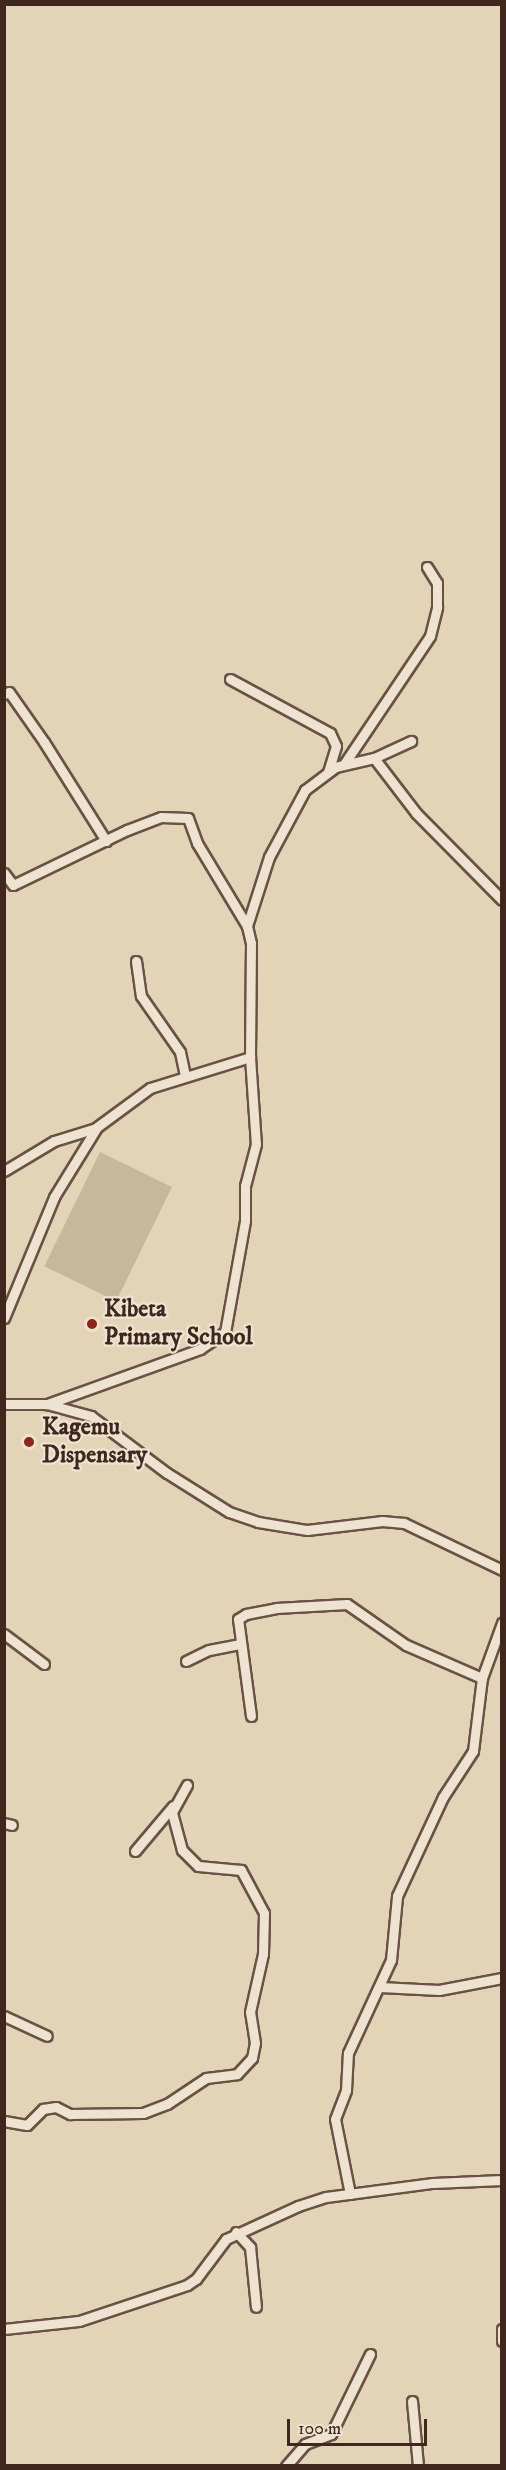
<!DOCTYPE html>
<html>
<head>
<meta charset="utf-8">
<style>
	body { margin:0 }
	#map { position:relative; width:506px; height:2470px; overflow:hidden; background:#e3d4b7; font-family:"IM FELL DW Pica",serif }
	div>[style] { position:absolute }
	.green>* { inset:0; background:#c7b79d; transform-origin:0 0 }
	.roads { filter:drop-shadow(2px 0 #695244) drop-shadow(-2px 0 #695244) drop-shadow(0 2px #695244) drop-shadow(0 -2px #695244) }
	.minor>* { height:9px; margin:-4.5px; padding:0 4.5px; transform-origin:4.5px; border-radius:4.5px; background:#ede3d0 }
	.dots>* { width:16px; height:16px; translate:-50% -50%; box-sizing:border-box; border:3px solid #ede3d0; border-radius:50% }
	span { translate:-50% -50%; white-space:nowrap; text-align:center; line-height:1.15; -webkit-text-stroke:4.5px #ede3d0; paint-order:stroke }
	.poi-label { font-size:24px; color:#40271e; font-weight:700 }
	.left { translate:0 -50%; text-align:left }
	.frame { position:absolute; inset:0; border:6px solid #40271e; pointer-events:none }
	.scale { position:absolute; left:287px; top:2419px; width:140px; height:27px; box-sizing:border-box; border:3px solid #40271e; border-top:0; padding-left:8px; font-size:18px; line-height:21px; white-space:nowrap; color:#40271e; -webkit-text-stroke:4px #ede3d0; paint-order:stroke }
</style>
</head>
<body>
<div id="map">
	<div class="green">
		<i style="left:100px;top:1152px;width:80px;height:127px;rotate:26deg"></i>
	</div>
	<div class="roads">
		<div class="minor">
			<i style="left:230px;top:679px;width:114px;rotate:28.4deg"></i>
			<i style="left:330px;top:733px;width:14px;rotate:65deg"></i>
			<i style="left:336px;top:746px;width:27px;rotate:107deg"></i>
			<i style="left:4px;top:694px;width:5px;rotate:-22deg"></i>
			<i style="left:9px;top:692px;width:61px;rotate:55deg"></i>
			<i style="left:44px;top:742px;width:117px;rotate:57.9deg"></i>
			<i style="left:374px;top:758px;width:69px;rotate:52.6deg"></i>
			<i style="left:416px;top:813px;width:122px;rotate:45.3deg"></i>
			<i style="left:344px;top:764px;width:154px;rotate:-56.1deg"></i>
			<i style="left:430px;top:636px;width:30px;rotate:-76deg"></i>
			<i style="left:437px;top:607px;width:24px;rotate:-90deg"></i>
			<i style="left:437px;top:583px;width:19px;rotate:-122deg"></i>
			<i style="left:4px;top:873px;width:15px;rotate:53deg"></i>
			<i style="left:13px;top:885px;width:127px;rotate:-25.8deg"></i>
			<i style="left:127px;top:830px;width:36px;rotate:-21deg"></i>
			<i style="left:161px;top:817px;width:27px;rotate:2deg"></i>
			<i style="left:188px;top:818px;width:27px;rotate:70deg"></i>
			<i style="left:197px;top:843px;width:97px;rotate:58.9deg"></i>
			<i style="left:247px;top:926px;width:17px;rotate:77deg"></i>
			<i style="left:251px;top:943px;width:114px;rotate:90.5deg"></i>
			<i style="left:250px;top:1057px;width:87px;rotate:86.1deg"></i>
			<i style="left:256px;top:1144px;width:43px;rotate:104.7deg"></i>
			<i style="left:245px;top:1186px;width:35px;rotate:90deg"></i>
			<i style="left:245px;top:1221px;width:113px;rotate:100.2deg"></i>
			<i style="left:225px;top:1332px;width:30px;rotate:146deg"></i>
			<i style="left:200px;top:1349px;width:163px;rotate:160.2deg"></i>
			<i style="left:247px;top:926px;width:72px;rotate:-72.3deg"></i>
			<i style="left:269px;top:857px;width:76px;rotate:-61.8deg"></i>
			<i style="left:305px;top:790px;width:38px;rotate:-37deg"></i>
			<i style="left:335px;top:767px;width:40px;rotate:-13deg"></i>
			<i style="left:374px;top:758px;width:41px;rotate:-24.7deg"></i>
			<i style="left:136px;top:961px;width:35px;rotate:82deg"></i>
			<i style="left:141px;top:996px;width:68px;rotate:55.1deg"></i>
			<i style="left:180px;top:1052px;width:24px;rotate:78deg"></i>
			<i style="left:4px;top:1171px;width:58px;rotate:-31deg"></i>
			<i style="left:54px;top:1141px;width:44px;rotate:-17.2deg"></i>
			<i style="left:4px;top:1318px;width:131px;rotate:-67.5deg"></i>
			<i style="left:54px;top:1197px;width:82px;rotate:-58.4deg"></i>
			<i style="left:97px;top:1127px;width:66px;rotate:-36.3deg"></i>
			<i style="left:150px;top:1088px;width:105px;rotate:-17.2deg"></i>
			<i style="left:4px;top:1404px;width:43px"></i>
			<i style="left:47px;top:1404px;width:46px;rotate:15.3deg"></i>
			<i style="left:91px;top:1416px;width:95px;rotate:36.9deg"></i>
			<i style="left:167px;top:1473px;width:73px;rotate:32.2deg"></i>
			<i style="left:229px;top:1512px;width:31px;rotate:19deg"></i>
			<i style="left:258px;top:1522px;width:50px;rotate:9.3deg"></i>
			<i style="left:307px;top:1530px;width:76px;rotate:-6.8deg"></i>
			<i style="left:382px;top:1521px;width:22px;rotate:5deg"></i>
			<i style="left:404px;top:1523px;width:109px;rotate:25.6deg"></i>
			<i style="left:4px;top:1634px;width:50px;rotate:36.9deg"></i>
			<i style="left:186px;top:1661px;width:25px;rotate:-26deg"></i>
			<i style="left:209px;top:1650px;width:32px;rotate:-11deg"></i>
			<i style="left:251px;top:1716px;width:98px;rotate:-97.6deg"></i>
			<i style="left:238px;top:1619px;width:9px;rotate:-32deg"></i>
			<i style="left:246px;top:1614px;width:31px;rotate:-11deg"></i>
			<i style="left:276px;top:1608px;width:71px;rotate:-3.2deg"></i>
			<i style="left:347px;top:1604px;width:72px;rotate:34.8deg"></i>
			<i style="left:406px;top:1645px;width:83px;rotate:23.5deg"></i>
			<i style="left:4px;top:1823px;width:8px;rotate:14deg"></i>
			<i style="left:135px;top:1851px;width:59px;rotate:-49.8deg"></i>
			<i style="left:380px;top:1987px;width:59px;rotate:2.9deg"></i>
			<i style="left:439px;top:1990px;width:64px;rotate:-10.8deg"></i>
			<i style="left:4px;top:2016px;width:47px;rotate:24.9deg"></i>
			<i style="left:4px;top:2121px;width:23px;rotate:10deg"></i>
			<i style="left:27px;top:2125px;width:23px;rotate:-45deg"></i>
			<i style="left:43px;top:2109px;width:13px;rotate:-9deg"></i>
			<i style="left:56px;top:2107px;width:16px;rotate:27deg"></i>
			<i style="left:70px;top:2114px;width:73px;rotate:-0.8deg"></i>
			<i style="left:143px;top:2113px;width:26px;rotate:-21deg"></i>
			<i style="left:167px;top:2104px;width:47px;rotate:-33.7deg"></i>
			<i style="left:206px;top:2078px;width:31px;rotate:-7deg"></i>
			<i style="left:237px;top:2074px;width:22px;rotate:-47deg"></i>
			<i style="left:252px;top:2058px;width:15px;rotate:-79deg"></i>
			<i style="left:255px;top:2043px;width:31px;rotate:-99deg"></i>
			<i style="left:250px;top:2012px;width:59px;rotate:-77.4deg"></i>
			<i style="left:263px;top:1954px;width:41px;rotate:-88.6deg"></i>
			<i style="left:264px;top:1913px;width:49px;rotate:-118.1deg"></i>
			<i style="left:241px;top:1870px;width:43px;rotate:-174.7deg"></i>
			<i style="left:198px;top:1866px;width:23px;rotate:-135deg"></i>
			<i style="left:182px;top:1850px;width:39px;rotate:-105deg"></i>
			<i style="left:172px;top:1812px;width:31px;rotate:-61deg"></i>
			<i style="left:350px;top:2194px;width:76px;rotate:-101.3deg"></i>
			<i style="left:335px;top:2119px;width:31px;rotate:-69deg"></i>
			<i style="left:346px;top:2090px;width:37px;rotate:-87deg"></i>
			<i style="left:348px;top:2053px;width:102px;rotate:-65.2deg"></i>
			<i style="left:391px;top:1960px;width:64px;rotate:-84.6deg"></i>
			<i style="left:397px;top:1896px;width:109px;rotate:-65.1deg"></i>
			<i style="left:443px;top:1797px;width:55px;rotate:-56.9deg"></i>
			<i style="left:473px;top:1751px;width:74px;rotate:-83deg"></i>
			<i style="left:482px;top:1678px;width:59px;rotate:-70deg"></i>
			<i style="left:236px;top:2232px;width:21px;rotate:47deg"></i>
			<i style="left:250px;top:2247px;width:60px;rotate:84.3deg"></i>
			<i style="left:4px;top:2329px;width:75px;rotate:-6.1deg"></i>
			<i style="left:79px;top:2321px;width:114px;rotate:-18.4deg"></i>
			<i style="left:187px;top:2285px;width:11px;rotate:-34deg"></i>
			<i style="left:196px;top:2279px;width:50px;rotate:-53.1deg"></i>
			<i style="left:226px;top:2239px;width:79px;rotate:-24.6deg"></i>
			<i style="left:298px;top:2206px;width:29px;rotate:-18deg"></i>
			<i style="left:326px;top:2197px;width:108px;rotate:-7.5deg"></i>
			<i style="left:433px;top:2183px;width:69px;rotate:-2.5deg"></i>
			<i style="left:502px;top:2329px;width:12px;rotate:90deg"></i>
			<i style="left:412px;top:2401px;width:65px;rotate:84.7deg"></i>
			<i style="left:286px;top:2466px;width:29px;rotate:-49deg"></i>
			<i style="left:305px;top:2444px;width:28px;rotate:-21deg"></i>
			<i style="left:331px;top:2434px;width:89px;rotate:-64deg"></i>
		</div>
	</div>
	<div class="dots">
		<i style="left:92px;top:1324px;background:#8f2418"></i>
		<i style="left:29px;top:1442px;background:#8f2418"></i>
	</div>
	<div class="poi-label">
		<span class="left" style="left:104px;top:1324px">Kibeta<br>Primary School</span>
		<span class="left" style="left:42px;top:1442px">Kagemu<br>Dispensary</span>
	</div>
	<div class="frame"></div>
	<div class="scale">100 m</div>
</div>
</body>
</html>
